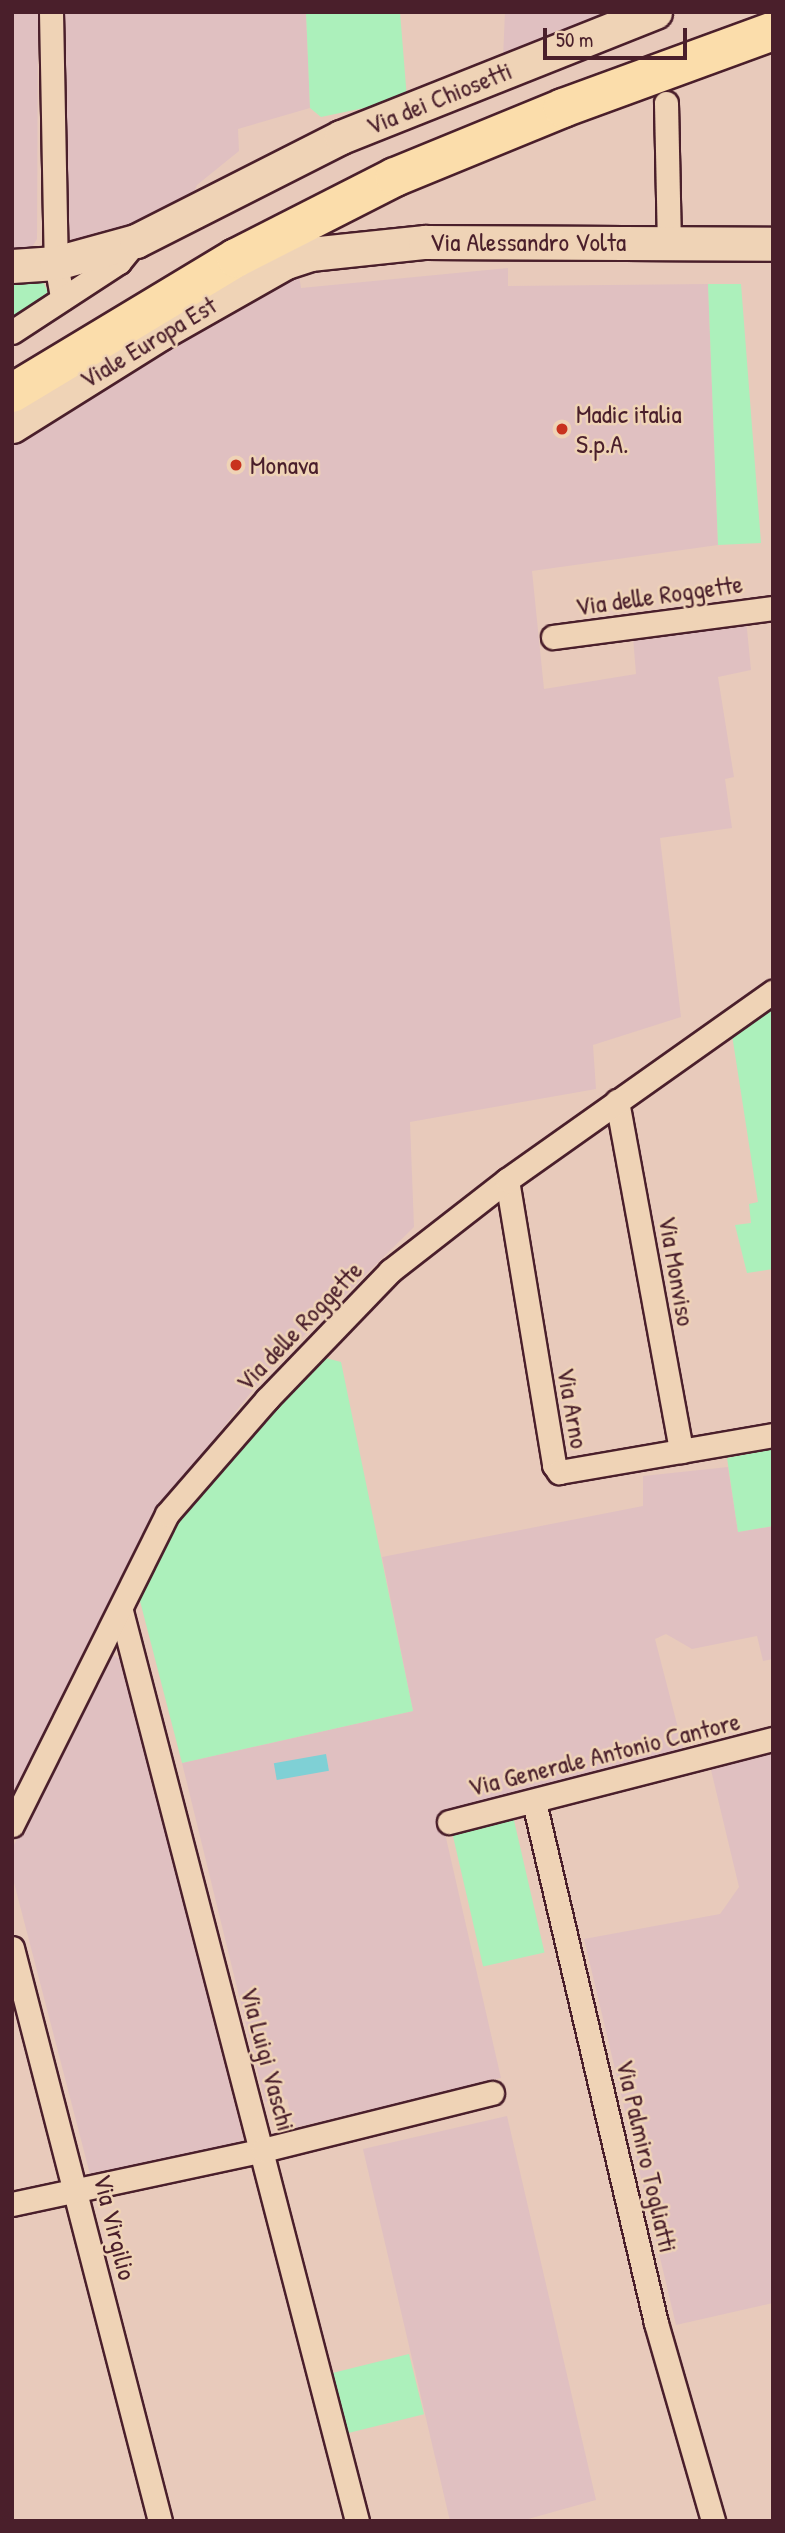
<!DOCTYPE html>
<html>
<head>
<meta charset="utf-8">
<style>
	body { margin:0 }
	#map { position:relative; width:785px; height:2533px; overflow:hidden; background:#e8cabb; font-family:"Patrick Hand",sans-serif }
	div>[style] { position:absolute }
	.built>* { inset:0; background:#e0c0c1 }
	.green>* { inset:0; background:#acf0bb; transform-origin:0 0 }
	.water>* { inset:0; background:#7fd0d5; transform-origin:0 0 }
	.roads { filter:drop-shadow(2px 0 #4a1f2b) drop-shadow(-2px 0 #4a1f2b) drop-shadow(0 2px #4a1f2b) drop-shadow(0 -2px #4a1f2b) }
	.street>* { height:23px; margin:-11.5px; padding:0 11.5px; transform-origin:11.5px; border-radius:11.5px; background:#efd3b6 }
	.secondary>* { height:33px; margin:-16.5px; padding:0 16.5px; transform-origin:16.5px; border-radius:16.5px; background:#efd3b6 }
	.highway>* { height:38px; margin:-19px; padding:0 19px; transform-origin:19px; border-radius:19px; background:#fbddab }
	.dots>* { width:19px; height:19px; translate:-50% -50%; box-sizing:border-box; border:4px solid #efd3b6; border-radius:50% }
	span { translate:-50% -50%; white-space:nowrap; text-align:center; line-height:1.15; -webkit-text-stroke:5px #efd3b6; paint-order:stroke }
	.street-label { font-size:26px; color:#4a1f2b }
	.poi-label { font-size:26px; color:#4a1f2b }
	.left { translate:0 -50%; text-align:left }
	.frame { position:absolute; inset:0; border:14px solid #4a1f2b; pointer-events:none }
	.scale { position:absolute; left:543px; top:28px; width:144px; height:32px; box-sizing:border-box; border:4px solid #4a1f2b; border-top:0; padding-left:9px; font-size:21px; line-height:24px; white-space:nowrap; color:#4a1f2b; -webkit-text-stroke:5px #efd3b6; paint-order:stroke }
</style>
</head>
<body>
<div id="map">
	<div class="built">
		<i style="clip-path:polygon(12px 12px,38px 12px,37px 239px,29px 252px,12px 253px)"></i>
		<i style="clip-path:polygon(65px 12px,306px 12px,310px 108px,238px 129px,239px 151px,197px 185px,194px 193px,150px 220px,79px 243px,66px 242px)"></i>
		<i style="clip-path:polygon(505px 12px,610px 12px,503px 60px)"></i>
		<i style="clip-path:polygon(508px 268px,508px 286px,708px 284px,718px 545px,532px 571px,544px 689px,636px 674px,633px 637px,746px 619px,751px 670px,718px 677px,734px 777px,725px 779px,732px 828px,660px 838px,681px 1017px,593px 1045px,596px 1089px,410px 1122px,414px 1227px,267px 1372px,156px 1513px,12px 1798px,12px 440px,298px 269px,301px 288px)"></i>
		<i style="clip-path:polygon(728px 1467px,738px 1532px,773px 1526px,773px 1659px,763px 1661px,757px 1636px,692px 1649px,666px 1634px,655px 1639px,684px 1751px,441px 1816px,501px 2078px,294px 2128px,287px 2099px,265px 2102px,182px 1763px,413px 1711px,382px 1557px,643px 1506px,643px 1476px)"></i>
		<i style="clip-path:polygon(108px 1652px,120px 1659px,245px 2144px,91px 2178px,12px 1875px,12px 1849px)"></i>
		<i style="clip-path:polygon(773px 1752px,773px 2303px,676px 2325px,584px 1939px,720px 1914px,739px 1887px,711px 1770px)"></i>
		<i style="clip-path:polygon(507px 2116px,596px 2500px,521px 2521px,450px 2521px,363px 2149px)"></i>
	</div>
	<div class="green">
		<i style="clip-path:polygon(306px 12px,400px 12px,407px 99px,321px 117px,310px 108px)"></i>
		<i style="clip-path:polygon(42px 280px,48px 292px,12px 320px,12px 284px)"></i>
		<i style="clip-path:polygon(708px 284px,741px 284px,761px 543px,718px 545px)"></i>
		<i style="clip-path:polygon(773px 1007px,773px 1269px,747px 1273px,735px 1225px,751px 1223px,749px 1204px,758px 1202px,732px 1035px)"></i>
		<i style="clip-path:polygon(322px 1357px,341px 1362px,413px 1711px,182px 1763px,140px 1601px,150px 1570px,180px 1517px)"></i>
		<i style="clip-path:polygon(773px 1449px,773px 1526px,738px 1532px,727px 1458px)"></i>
		<i style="left:513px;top:1816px;width:140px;height:63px;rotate:77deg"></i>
		<i style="left:409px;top:2354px;width:62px;height:79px;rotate:76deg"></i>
	</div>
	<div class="water">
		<i style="left:326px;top:1754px;width:17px;height:53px;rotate:80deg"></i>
	</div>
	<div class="roads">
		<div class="street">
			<i style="left:51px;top:12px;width:251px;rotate:88.9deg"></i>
			<i style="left:56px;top:263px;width:36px;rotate:80deg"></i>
			<i style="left:666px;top:103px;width:139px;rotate:88.8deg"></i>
			<i style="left:12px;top:332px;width:128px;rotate:-33.2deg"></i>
			<i style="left:119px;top:262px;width:27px;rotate:-51deg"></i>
			<i style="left:553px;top:637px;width:222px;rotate:-7.5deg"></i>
			<i style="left:617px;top:1101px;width:356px;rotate:79.6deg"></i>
			<i style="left:507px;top:1180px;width:289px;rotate:80.6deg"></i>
			<i style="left:554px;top:1465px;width:9px;rotate:54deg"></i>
			<i style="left:559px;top:1472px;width:217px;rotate:-9.8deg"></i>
			<i style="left:121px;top:1611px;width:940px;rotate:75.46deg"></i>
			<i style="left:534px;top:1802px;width:535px;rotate:76.82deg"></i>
			<i style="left:656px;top:2323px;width:206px;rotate:73.9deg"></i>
			<i style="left:449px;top:1822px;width:334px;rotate:-14.4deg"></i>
			<i style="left:12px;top:1825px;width:347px;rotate:-63.5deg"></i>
			<i style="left:167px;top:1514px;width:152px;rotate:-49deg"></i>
			<i style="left:267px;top:1399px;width:178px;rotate:-46.1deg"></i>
			<i style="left:390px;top:1271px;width:148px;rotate:-37.9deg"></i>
			<i style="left:507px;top:1180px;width:326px;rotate:-35.3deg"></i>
			<i style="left:12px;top:1948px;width:592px;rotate:75.52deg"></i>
			<i style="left:12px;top:2204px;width:257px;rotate:-12.1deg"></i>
			<i style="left:263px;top:2150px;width:236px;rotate:-14deg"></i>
		</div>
		<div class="secondary">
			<i style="left:12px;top:266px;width:44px;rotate:-3.9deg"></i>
			<i style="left:56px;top:263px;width:83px;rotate:-15.4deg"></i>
			<i style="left:136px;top:241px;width:230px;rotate:-26.9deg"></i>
			<i style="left:341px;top:137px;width:338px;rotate:-21.7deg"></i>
			<i style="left:12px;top:426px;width:173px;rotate:-32deg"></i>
			<i style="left:159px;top:334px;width:146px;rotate:-29.6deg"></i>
			<i style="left:286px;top:262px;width:25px;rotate:-18deg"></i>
			<i style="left:310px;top:254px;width:116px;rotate:-6deg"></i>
			<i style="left:425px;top:242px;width:348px;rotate:0.3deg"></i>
		</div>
		<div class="highway">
			<i style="left:12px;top:393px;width:262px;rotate:-31.1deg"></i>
			<i style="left:236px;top:258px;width:178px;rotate:-27deg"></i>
			<i style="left:395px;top:177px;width:182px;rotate:-22.3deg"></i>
			<i style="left:563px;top:108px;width:224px;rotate:-20.1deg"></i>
		</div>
	</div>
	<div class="dots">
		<i style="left:562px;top:429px;background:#c8321e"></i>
		<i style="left:236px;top:465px;background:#c8321e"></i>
	</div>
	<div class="street-label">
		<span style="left:439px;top:98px;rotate:-22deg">Via dei Chiosetti</span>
		<span style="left:528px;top:242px">Via Alessandro Volta</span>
		<span style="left:148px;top:342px;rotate:-31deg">Viale Europa Est</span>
		<span style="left:659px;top:595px;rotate:-8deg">Via delle Roggette</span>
		<span style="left:677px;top:1271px;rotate:80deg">Via Monviso</span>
		<span style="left:299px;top:1326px;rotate:-46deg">Via delle Roggette</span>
		<span style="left:573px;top:1408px;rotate:80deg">Via Arno</span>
		<span style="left:604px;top:1754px;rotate:-14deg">Via Generale Antonio Cantore</span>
		<span style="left:268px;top:2059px;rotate:75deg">Via Luigi Vaschi</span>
		<span style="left:647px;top:2156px;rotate:77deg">Via Palmiro Togliatti</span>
		<span style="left:115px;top:2227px;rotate:76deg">Via Virgilio</span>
	</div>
	<div class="poi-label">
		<span class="left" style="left:576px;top:429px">Madic italia<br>S.p.A.</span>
		<span class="left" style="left:250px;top:465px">Monava</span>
	</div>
	<div class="frame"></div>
	<div class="scale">50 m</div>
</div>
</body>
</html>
